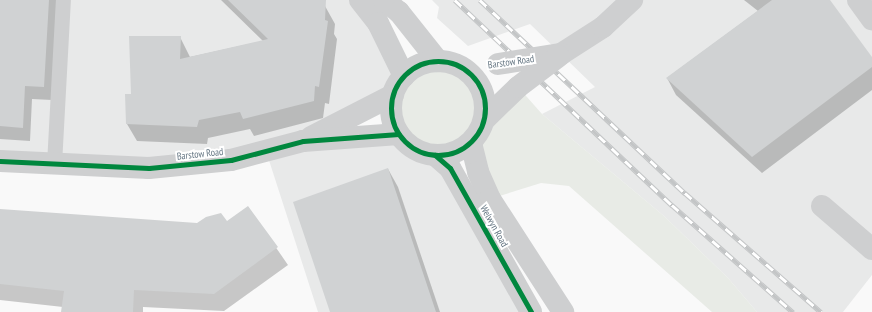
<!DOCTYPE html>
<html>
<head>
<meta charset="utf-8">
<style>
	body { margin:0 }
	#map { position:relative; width:872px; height:312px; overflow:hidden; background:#f9f9f9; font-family:"PT Sans Narrow",sans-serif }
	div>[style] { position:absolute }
	.built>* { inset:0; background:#e8e9e9 }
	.green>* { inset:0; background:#e8ebe6 }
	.shadow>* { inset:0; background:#0003 }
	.building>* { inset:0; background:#d0d2d3 }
	.service>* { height:15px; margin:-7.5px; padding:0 7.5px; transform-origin:7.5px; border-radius:7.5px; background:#cecfd0 }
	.minor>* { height:22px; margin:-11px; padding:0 11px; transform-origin:11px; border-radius:11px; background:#cecfd0 }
	.tertiary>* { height:22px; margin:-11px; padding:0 11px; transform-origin:11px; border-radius:11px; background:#cecfd0 }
	.tertiary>.ring { margin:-11px; padding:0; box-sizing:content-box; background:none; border:22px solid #cecfd0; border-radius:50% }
	.rail>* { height:4.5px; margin-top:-2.25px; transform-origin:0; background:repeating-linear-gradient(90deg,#fff 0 9px,#c3c5c6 0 18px); box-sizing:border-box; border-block:1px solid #c3c5c6 }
	.tertiary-bridge>* { height:22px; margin:-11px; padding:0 11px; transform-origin:11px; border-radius:11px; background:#cecfd0 }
	.cycleway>* { height:5px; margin:-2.5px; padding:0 2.5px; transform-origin:2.5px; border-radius:2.5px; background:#00873e }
	.cycleway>.ring { margin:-2.5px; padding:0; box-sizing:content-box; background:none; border:5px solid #00873e; border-radius:50% }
	span { translate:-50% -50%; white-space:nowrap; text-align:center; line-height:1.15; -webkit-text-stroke:4px #fff; paint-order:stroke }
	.street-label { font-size:10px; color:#657683 }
</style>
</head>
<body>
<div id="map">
	<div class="built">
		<i style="clip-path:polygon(0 0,360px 0,404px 76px,393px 95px,304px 141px,399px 134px,432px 155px,531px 312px,318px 312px,266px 151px,222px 162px,0 161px)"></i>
		<i style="clip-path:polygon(432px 0,872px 0,872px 275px,843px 312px,757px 312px,728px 278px,664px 216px,542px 114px,595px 87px,530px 24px,468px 46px,437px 18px,439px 7px)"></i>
	</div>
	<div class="green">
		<i style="clip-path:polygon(438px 61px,453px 63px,467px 70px,483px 92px,486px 106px,519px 88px,542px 114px,664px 216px,728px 278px,757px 312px,712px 312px,569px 186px,541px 183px,490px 199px,471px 143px,458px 152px,443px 155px,433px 155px,413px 148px,399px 134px,393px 122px,391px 108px,393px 95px,404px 76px,414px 68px)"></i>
	</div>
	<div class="shadow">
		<i style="clip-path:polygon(0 0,57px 0,52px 100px,32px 99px,30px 141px,0 139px)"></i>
		<i style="clip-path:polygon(221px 0,319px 0,325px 6px,335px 24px,334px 34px,337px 39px,329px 104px,325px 103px,323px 118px,254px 136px,250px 129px,208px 138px,207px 144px,137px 141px,127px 124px,132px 95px,180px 37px,190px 57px,263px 41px)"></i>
		<i style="clip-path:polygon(744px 0,828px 0,872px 59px,872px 90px,762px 173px,676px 95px,667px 78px,758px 11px)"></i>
		<i style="clip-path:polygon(388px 169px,398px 187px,440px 312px,331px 312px)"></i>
		<i style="clip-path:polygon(248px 207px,288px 265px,224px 311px,143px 307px,143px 312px,62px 312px,63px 307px,0 300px,0 210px,198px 224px,227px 223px)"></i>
	</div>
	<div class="building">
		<i style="clip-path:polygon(0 0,49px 0,44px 87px,25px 86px,23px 128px,0 126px)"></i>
		<i style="clip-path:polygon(228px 0,326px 0,325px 20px,328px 21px,319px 87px,315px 86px,314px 101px,243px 119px,240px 112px,199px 120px,197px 127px,126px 124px,125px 94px,131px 94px,129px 36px,181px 36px,180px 59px,268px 39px)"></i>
		<i style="clip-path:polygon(772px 0,830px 0,872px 57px,872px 67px,752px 157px,666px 78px)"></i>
		<i style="clip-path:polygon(388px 168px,436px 312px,330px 312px,293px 202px)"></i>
		<i style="clip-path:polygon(248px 206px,278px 247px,214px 294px,134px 290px,133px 312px,61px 312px,64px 291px,0 284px,0 209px,197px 223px,206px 217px,221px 213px,227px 221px)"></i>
	</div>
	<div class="service">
		<i style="left:54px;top:164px;width:164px;rotate:-86.9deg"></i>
	</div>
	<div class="minor">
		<i style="left:858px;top:0;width:24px;rotate:54deg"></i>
		<i style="left:471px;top:143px;width:30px;rotate:76deg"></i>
		<i style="left:478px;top:172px;width:30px;rotate:66deg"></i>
		<i style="left:490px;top:199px;width:135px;rotate:57.1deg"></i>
		<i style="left:435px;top:155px;width:20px;rotate:41deg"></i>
		<i style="left:450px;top:168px;width:165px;rotate:60.6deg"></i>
		<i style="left:822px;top:206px;width:66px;rotate:40.7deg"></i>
	</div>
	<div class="tertiary">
		<i style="left:360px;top:0;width:29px;rotate:52deg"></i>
		<i style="left:378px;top:23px;width:59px;rotate:63.9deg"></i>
		<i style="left:384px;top:0;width:19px;rotate:39deg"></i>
		<i style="left:399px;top:12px;width:63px;rotate:51.5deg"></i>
		<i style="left:561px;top:54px;width:50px;rotate:-32.7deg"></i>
		<i style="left:603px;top:27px;width:40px;rotate:-43deg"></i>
		<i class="ring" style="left:391px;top:61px;width:72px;height:72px"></i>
		<i style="left:484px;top:120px;width:47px;rotate:-44.1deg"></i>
		<i style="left:311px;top:137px;width:92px;rotate:-27.1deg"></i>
		<i style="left:0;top:161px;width:149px;rotate:2.7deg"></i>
		<i style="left:149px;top:168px;width:82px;rotate:-5.6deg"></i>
		<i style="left:231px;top:160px;width:74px;rotate:-14.8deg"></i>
		<i style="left:303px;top:141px;width:96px;rotate:-4.2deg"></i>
	</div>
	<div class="rail">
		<i style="left:455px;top:0;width:299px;rotate:43.4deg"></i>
		<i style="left:672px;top:205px;width:162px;rotate:41.5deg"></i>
		<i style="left:480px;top:0;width:282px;rotate:43.3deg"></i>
		<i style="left:685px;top:193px;width:181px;rotate:41.2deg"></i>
	</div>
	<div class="tertiary-bridge">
		<i style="left:498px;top:64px;width:64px;rotate:-9deg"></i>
		<i style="left:518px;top:87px;width:51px;rotate:-37.1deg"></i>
	</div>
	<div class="cycleway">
		<i class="ring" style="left:391px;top:61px;width:89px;height:89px"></i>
		<i style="left:435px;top:155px;width:20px;rotate:41deg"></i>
		<i style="left:450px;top:168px;width:165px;rotate:60.6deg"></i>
		<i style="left:0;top:161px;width:149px;rotate:2.7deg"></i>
		<i style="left:149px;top:168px;width:82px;rotate:-5.6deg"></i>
		<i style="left:231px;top:160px;width:74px;rotate:-14.8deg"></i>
		<i style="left:303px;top:141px;width:96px;rotate:-4.2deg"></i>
	</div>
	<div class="street-label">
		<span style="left:511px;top:62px;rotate:-8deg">Barstow Road</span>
		<span style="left:200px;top:154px;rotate:-6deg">Barstow Road</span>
		<span style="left:494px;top:226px;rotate:61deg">Welwyn Road</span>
	</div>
</div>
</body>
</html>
